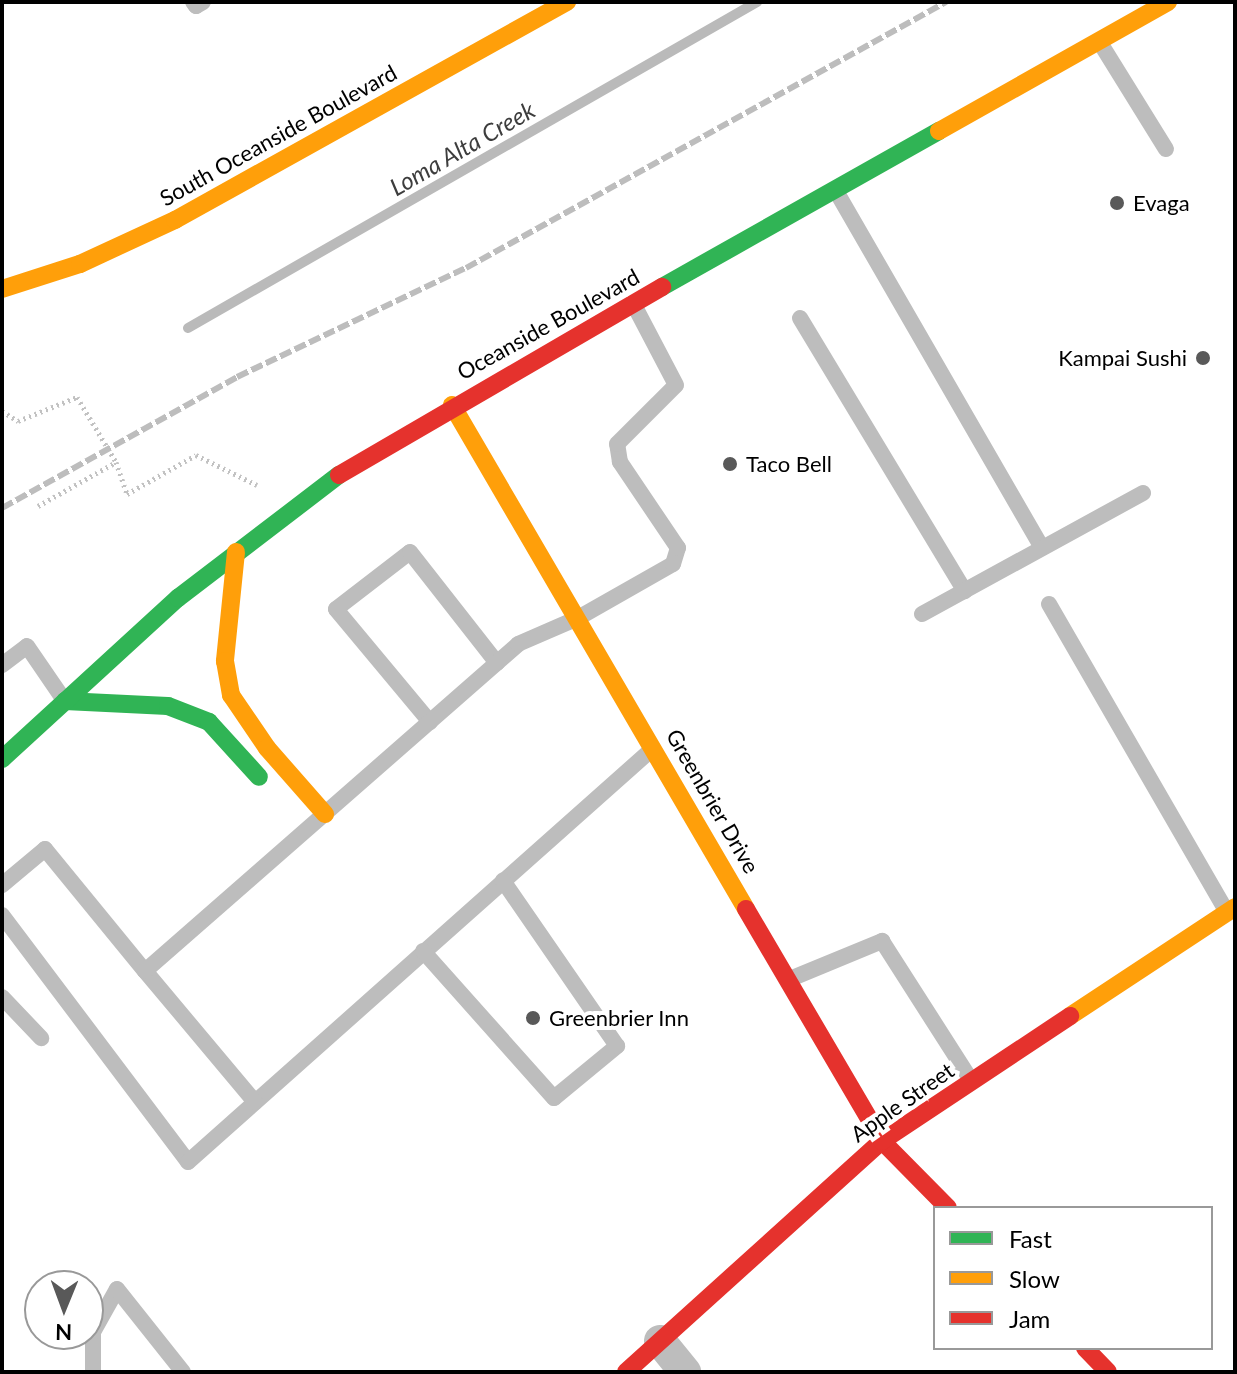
<!DOCTYPE html>
<html>
<head>
<meta charset="utf-8">
<style>
	body { margin:0 }
	#map { position:relative; width:1237px; height:1374px; overflow:hidden; background:#fff; font-family:Lato,sans-serif }
	div>[style] { position:absolute }
	.stream>* { height:10px; margin:-5px; padding:0 5px; transform-origin:5px; border-radius:5px; background:#bababa }
	.path>* { height:5px; margin-top:-2.5px; transform-origin:0; background:repeating-linear-gradient(90deg,#c2c2c2 0 2px,transparent 0 6px) }
	.lane>* { height:16px; margin:-8px; padding:0 8px; transform-origin:8px; border-radius:8px; background:#bdbdbd }
	.street>* { height:32px; margin:-16px; padding:0 16px; transform-origin:16px; border-radius:16px; background:#bdbdbd }
	.fast>* { height:18px; margin:-9px; padding:0 9px; transform-origin:9px; border-radius:9px; background:#30b455 }
	.slow>* { height:18px; margin:-9px; padding:0 9px; transform-origin:9px; border-radius:9px; background:#ff9f0a }
	.jam>* { height:18px; margin:-9px; padding:0 9px; transform-origin:9px; border-radius:9px; background:#e5322d }
	.rail>* { height:6px; margin-top:-3px; transform-origin:0; background:repeating-linear-gradient(90deg,#bdbdbd 0 12px,transparent 0 16px) }
	.dots>* { width:22px; height:22px; translate:-50% -50%; box-sizing:border-box; border:4px solid #fff; border-radius:50% }
	span { translate:-50% -50%; white-space:nowrap; text-align:center; line-height:1.15; -webkit-text-stroke:8px #fff; paint-order:stroke }
	.street-label { font-size:22px; color:#000 }
	.poi-label { font-size:22px; color:#000 }
	.left { translate:0 -50%; text-align:left }
	.right { translate:-100% -50%; text-align:right }
	.water-label { font-size:24px; color:#3d3d3d; font-style:italic }
	.frame { position:absolute; inset:0; border:4px solid #000; pointer-events:none }
	.legend { position:absolute; left:933px; top:1206px; width:280px; height:144px; box-sizing:border-box; background:#fff; border:2px solid #999; margin:0; padding:10px 14px; list-style:none; font-size:24px; color:#000 }
	.legend li { display:flex; align-items:center; gap:16px; height:40px }
	.legend b { width:40px; border:2px solid #999 }
	.north { position:absolute; left:24px; top:1270px; width:80px; height:80px; box-sizing:border-box; background:#fff; border:2px solid #999; border-radius:50%; rotate:181deg; font-size:22px; font-weight:700; line-height:32px; text-align:center; color:#000 }
	.north::after { content:''; display:block; margin:auto; width:28px; height:36px; background:#595959; clip-path:polygon(50% 0,100% 100%,50% 72%,0 100%) }
</style>
</head>
<body>
<div id="map">
	<div class="stream">
		<i style="left:188px;top:328px;width:656px;rotate:-29.81deg"></i>
	</div>
	<div class="path">
		<i style="left:2px;top:411px;width:19px;rotate:32deg"></i>
		<i style="left:18px;top:421px;width:64px;rotate:-22.1deg"></i>
		<i style="left:77px;top:397px;width:76px;rotate:59deg"></i>
		<i style="left:38px;top:506px;width:90px;rotate:-29.4deg"></i>
		<i style="left:116px;top:462px;width:34px;rotate:71deg"></i>
		<i style="left:127px;top:494px;width:79px;rotate:-29.5deg"></i>
		<i style="left:196px;top:455px;width:68px;rotate:26.2deg"></i>
	</div>
	<div class="lane">
		<i style="left:193px;top:2px;width:5px;rotate:53deg"></i>
		<i style="left:196px;top:6px;width:8px;rotate:-30deg"></i>
		<i style="left:1099px;top:41px;width:127px;rotate:58.2deg"></i>
		<i style="left:836px;top:191px;width:412px;rotate:60deg"></i>
		<i style="left:800px;top:318px;width:319px;rotate:58.9deg"></i>
		<i style="left:1049px;top:604px;width:354px;rotate:60deg"></i>
		<i style="left:922px;top:614px;width:252px;rotate:-28.7deg"></i>
		<i style="left:2px;top:665px;width:31px;rotate:-37deg"></i>
		<i style="left:27px;top:646px;width:65px;rotate:55.6deg"></i>
		<i style="left:430px;top:722px;width:147px;rotate:-129.8deg"></i>
		<i style="left:336px;top:609px;width:93px;rotate:-37.6deg"></i>
		<i style="left:410px;top:552px;width:141px;rotate:51.9deg"></i>
		<i style="left:2px;top:885px;width:56px;rotate:-39.9deg"></i>
		<i style="left:45px;top:849px;width:158px;rotate:50.7deg"></i>
		<i style="left:2px;top:915px;width:309px;rotate:53deg"></i>
		<i style="left:188px;top:1162px;width:618px;rotate:-41.66deg"></i>
		<i style="left:423px;top:951px;width:197px;rotate:48.3deg"></i>
		<i style="left:554px;top:1098px;width:82px;rotate:-39.5deg"></i>
		<i style="left:617px;top:1046px;width:201px;rotate:-124.6deg"></i>
		<i style="left:790px;top:979px;width:100px;rotate:-22.4deg"></i>
		<i style="left:882px;top:941px;width:165px;rotate:57.4deg"></i>
		<i style="left:2px;top:997px;width:57px;rotate:46.4deg"></i>
		<i style="left:255px;top:1102px;width:171px;rotate:-130deg"></i>
		<i style="left:145px;top:971px;width:496px;rotate:-41.2deg"></i>
		<i style="left:518px;top:644px;width:65px;rotate:-23.4deg"></i>
		<i style="left:578px;top:618px;width:109px;rotate:-29.6deg"></i>
		<i style="left:673px;top:564px;width:17px;rotate:-73deg"></i>
		<i style="left:678px;top:548px;width:104px;rotate:-124deg"></i>
		<i style="left:620px;top:462px;width:18px;rotate:-99deg"></i>
		<i style="left:617px;top:444px;width:83px;rotate:-45deg"></i>
		<i style="left:676px;top:385px;width:90px;rotate:-117.7deg"></i>
		<i style="left:93px;top:1372px;width:40px;rotate:-90deg"></i>
		<i style="left:93px;top:1332px;width:49px;rotate:-60.8deg"></i>
		<i style="left:117px;top:1289px;width:106px;rotate:51.5deg"></i>
	</div>
	<div class="street">
		<i style="left:660px;top:1341px;width:40px;rotate:51deg"></i>
	</div>
	<div class="fast">
		<i style="left:662px;top:287px;width:318px;rotate:-29.4deg"></i>
		<i style="left:65px;top:701px;width:103px;rotate:2.8deg"></i>
		<i style="left:168px;top:706px;width:44px;rotate:21.3deg"></i>
		<i style="left:209px;top:722px;width:74px;rotate:47.7deg"></i>
		<i style="left:2px;top:759px;width:239px;rotate:-42.5deg"></i>
		<i style="left:178px;top:598px;width:203px;rotate:-37.4deg"></i>
	</div>
	<div class="slow">
		<i style="left:939px;top:131px;width:263px;rotate:-29.4deg"></i>
		<i style="left:2px;top:289px;width:82px;rotate:-17.8deg"></i>
		<i style="left:80px;top:264px;width:105px;rotate:-24.9deg"></i>
		<i style="left:175px;top:220px;width:449px;rotate:-29.1deg"></i>
		<i style="left:452px;top:405px;width:583px;rotate:59.74deg"></i>
		<i style="left:236px;top:552px;width:110px;rotate:95.8deg"></i>
		<i style="left:225px;top:661px;width:35px;rotate:80deg"></i>
		<i style="left:231px;top:695px;width:64px;rotate:55.8deg"></i>
		<i style="left:267px;top:748px;width:88px;rotate:48.7deg"></i>
		<i style="left:1070px;top:1016px;width:198px;rotate:-33.4deg"></i>
	</div>
	<div class="jam">
		<i style="left:339px;top:475px;width:374px;rotate:-30.2deg"></i>
		<i style="left:746px;top:909px;width:269px;rotate:59.6deg"></i>
		<i style="left:882px;top:1141px;width:94px;rotate:45.4deg"></i>
		<i style="left:1085px;top:1348px;width:33px;rotate:46deg"></i>
		<i style="left:626px;top:1372px;width:345px;rotate:-42.1deg"></i>
		<i style="left:882px;top:1141px;width:226px;rotate:-33.6deg"></i>
	</div>
	<div class="rail">
		<i style="left:2px;top:508px;width:269px;rotate:-29.1deg"></i>
		<i style="left:237px;top:377px;width:254px;rotate:-25.5deg"></i>
		<i style="left:466px;top:268px;width:549px;rotate:-28.99deg"></i>
	</div>
	<div class="dots">
		<i style="left:1117px;top:203px;background:#595959"></i>
		<i style="left:1203px;top:358px;background:#595959"></i>
		<i style="left:730px;top:464px;background:#595959"></i>
		<i style="left:533px;top:1018px;background:#595959"></i>
	</div>
	<div class="street-label">
		<span style="left:278px;top:135px;rotate:-29deg">South Oceanside Boulevard</span>
		<span style="left:548px;top:324px;rotate:-29deg">Oceanside Boulevard</span>
		<span style="left:713px;top:801px;rotate:60deg">Greenbrier Drive</span>
		<span style="left:902px;top:1102px;rotate:-35deg">Apple Street</span>
	</div>
	<div class="poi-label">
		<span class="left" style="left:1133px;top:203px">Evaga</span>
		<span class="right" style="left:1187px;top:358px">Kampai Sushi</span>
		<span class="left" style="left:746px;top:464px">Taco Bell</span>
		<span class="left" style="left:549px;top:1018px">Greenbrier Inn</span>
	</div>
	<div class="water-label">
		<span style="left:462px;top:148px;rotate:-30deg">Loma Alta Creek</span>
	</div>
	<div class="frame"></div>
	<ul class="legend">
	<li><b style="height:10px;background:#30b455"></b>Fast</li>
	<li><b style="height:10px;background:#ff9f0a"></b>Slow</li>
	<li><b style="height:10px;background:#e5322d"></b>Jam</li>
	</ul>
	<div class="north">N</div>
</div>
</body>
</html>
